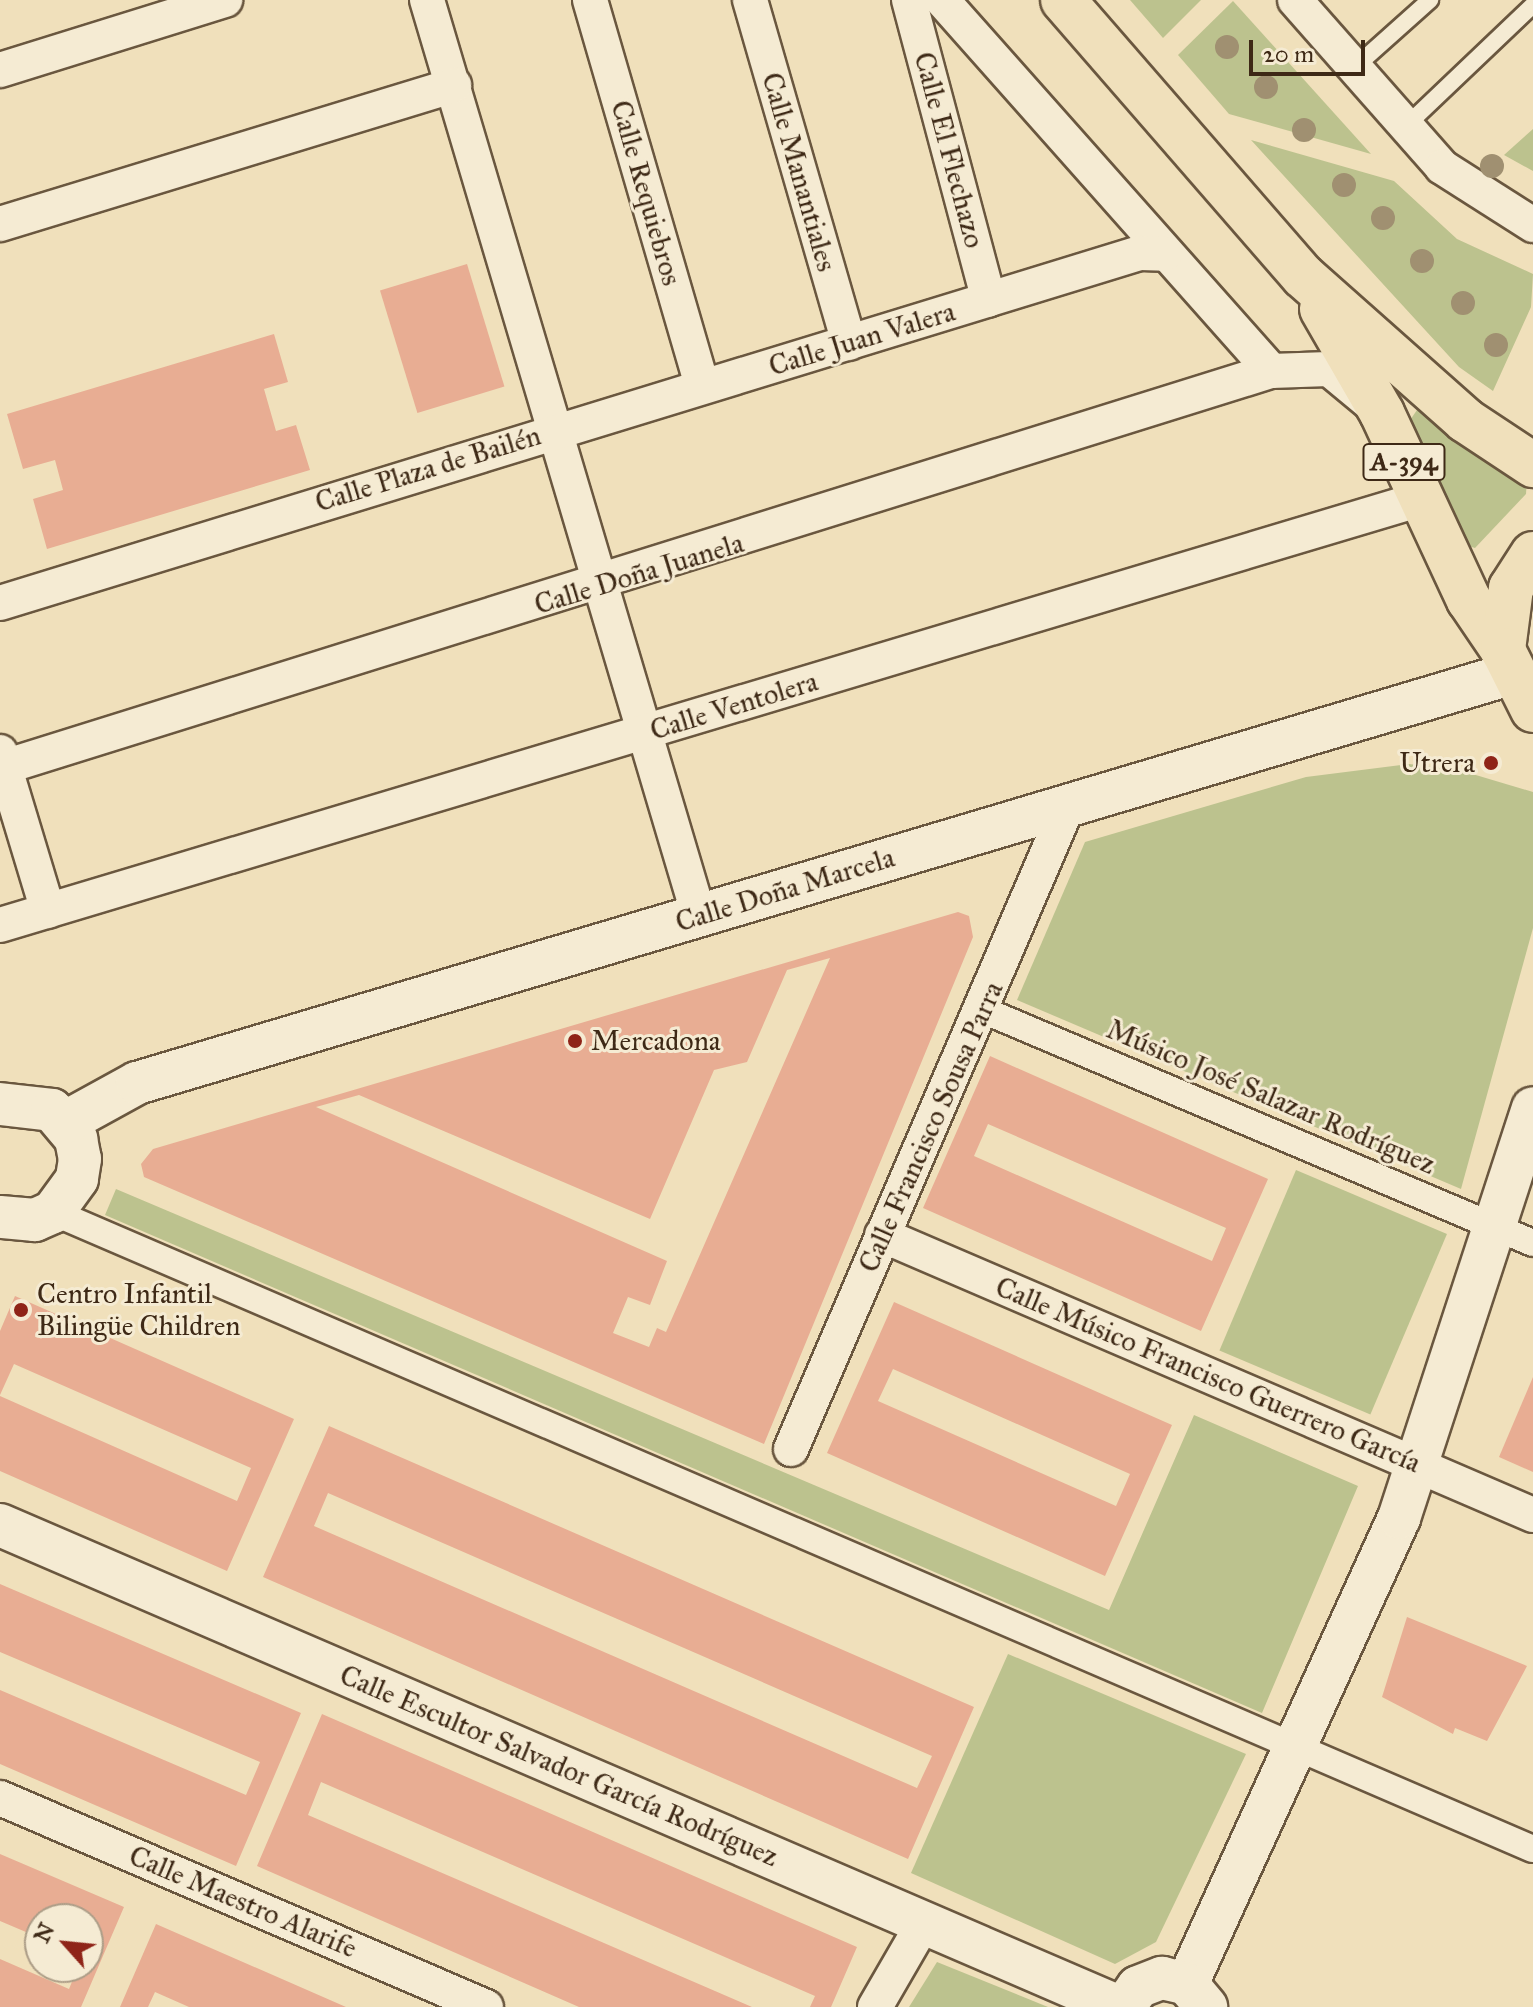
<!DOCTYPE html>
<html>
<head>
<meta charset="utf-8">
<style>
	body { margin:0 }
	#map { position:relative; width:1533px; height:2007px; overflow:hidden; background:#f0e0bb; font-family:"IM FELL Great Primer",serif }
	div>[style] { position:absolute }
	.green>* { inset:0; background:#bcc28e; transform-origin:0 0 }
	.building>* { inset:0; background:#e8ad93; transform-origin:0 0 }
	.roads { filter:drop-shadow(2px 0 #6a573f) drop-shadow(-2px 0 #6a573f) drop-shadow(0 2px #6a573f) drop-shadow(0 -2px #6a573f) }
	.service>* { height:16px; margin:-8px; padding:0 8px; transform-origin:8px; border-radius:8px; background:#f5ebd3 }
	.pedestrian>* { height:26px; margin:-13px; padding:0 13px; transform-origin:13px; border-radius:13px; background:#f5ebd3 }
	.minor>* { height:34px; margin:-17px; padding:0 17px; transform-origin:17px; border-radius:17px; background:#f5ebd3 }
	.tertiary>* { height:42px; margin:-21px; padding:0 21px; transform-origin:21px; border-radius:21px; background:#f5ebd3 }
	.primary>* { height:44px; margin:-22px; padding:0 22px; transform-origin:22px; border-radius:22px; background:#f0e0bb }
	.trees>* { width:24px; height:24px; margin:-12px; border-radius:50%; background:#a09071 }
	.dots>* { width:22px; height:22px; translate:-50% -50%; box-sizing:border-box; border:4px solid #f5ebd3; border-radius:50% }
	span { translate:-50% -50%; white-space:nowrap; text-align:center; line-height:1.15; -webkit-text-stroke:6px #f5ebd3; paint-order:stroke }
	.shield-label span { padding:2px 6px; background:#f5ebd3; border:2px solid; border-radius:6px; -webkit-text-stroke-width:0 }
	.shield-label { font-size:26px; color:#3e2916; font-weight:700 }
	.street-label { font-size:28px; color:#3e2916 }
	.poi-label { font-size:28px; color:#3e2916 }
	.right { translate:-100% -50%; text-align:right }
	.left { translate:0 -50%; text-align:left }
	.north { position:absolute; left:24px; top:1903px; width:80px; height:80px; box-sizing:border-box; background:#f5ebd3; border:2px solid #ac9d87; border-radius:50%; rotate:297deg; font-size:22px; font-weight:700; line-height:32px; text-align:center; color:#3e2916 }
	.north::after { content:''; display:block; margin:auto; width:28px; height:36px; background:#8f2418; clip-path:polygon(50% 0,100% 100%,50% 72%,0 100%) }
	.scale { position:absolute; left:1249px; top:40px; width:116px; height:36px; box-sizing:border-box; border:4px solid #3e2916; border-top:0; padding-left:10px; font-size:24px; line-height:28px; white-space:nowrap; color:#3e2916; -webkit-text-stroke:6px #f5ebd3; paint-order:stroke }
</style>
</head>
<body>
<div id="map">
	<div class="green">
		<i style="clip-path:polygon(1130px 0,1201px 0,1163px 38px)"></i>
		<i style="clip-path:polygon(1233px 1px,1371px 154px,1229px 114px,1178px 55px)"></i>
		<i style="clip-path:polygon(1533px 129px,1533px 171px,1504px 155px)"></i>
		<i style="clip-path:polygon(1251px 140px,1394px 181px,1457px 239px,1533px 274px,1531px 307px,1493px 391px,1459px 367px)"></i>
		<i style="clip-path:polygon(1417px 410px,1527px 478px,1526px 494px,1475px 548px,1459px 543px,1406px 426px)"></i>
		<i style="clip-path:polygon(1409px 764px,1459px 770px,1533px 792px,1533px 928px,1461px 1189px,1017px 1000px,1085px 842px,1306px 777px)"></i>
		<i style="left:1296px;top:1170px;width:164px;height:196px;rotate:23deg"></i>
		<i style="clip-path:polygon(116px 1189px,1109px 1610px,1194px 1415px,1358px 1486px,1262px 1713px,105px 1215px)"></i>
		<i style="clip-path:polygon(1008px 1654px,1246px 1754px,1156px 1942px,1115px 1964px,911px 1873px)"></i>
		<i style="clip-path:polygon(937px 1962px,1048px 2007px,909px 2007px)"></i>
	</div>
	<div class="building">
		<i style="left:467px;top:264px;width:128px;height:91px;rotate:73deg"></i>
		<i style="clip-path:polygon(274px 334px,288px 382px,264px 389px,276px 431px,296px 425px,310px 470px,47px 549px,33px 499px,63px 490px,55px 460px,23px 469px,7px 414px)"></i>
		<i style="clip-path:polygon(evenodd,958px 912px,969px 916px,973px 937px,764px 1444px,144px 1177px,141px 1164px,153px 1149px,958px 912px,830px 958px,666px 1332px,657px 1328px,649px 1347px,613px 1333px,628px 1297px,650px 1305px,667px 1261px,316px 1107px,359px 1095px,650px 1219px,714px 1070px,747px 1062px,787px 970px,830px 958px)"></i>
		<i style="clip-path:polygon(evenodd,990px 1056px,1268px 1179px,1201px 1331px,923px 1208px,990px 1056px,988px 1124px,1226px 1228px,1212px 1261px,974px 1156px,988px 1124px)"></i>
		<i style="clip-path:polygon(15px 1296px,294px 1419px,227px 1571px,0 1471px,0 1396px,237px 1501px,251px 1468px,14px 1364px,0 1395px,0 1331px)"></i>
		<i style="clip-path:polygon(evenodd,894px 1302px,1172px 1425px,1105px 1576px,827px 1453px,894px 1302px,893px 1369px,1130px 1474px,1116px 1506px,878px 1401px,893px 1369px)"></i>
		<i style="clip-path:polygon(1533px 1377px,1533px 1472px,1499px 1457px)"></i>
		<i style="clip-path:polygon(evenodd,329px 1426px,974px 1707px,908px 1859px,263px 1577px,329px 1426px,328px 1493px,932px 1756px,917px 1788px,314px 1526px,328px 1493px)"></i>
		<i style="clip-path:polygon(0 1584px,301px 1713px,236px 1866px,0 1764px,0 1690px,246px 1795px,260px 1762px,0 1652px)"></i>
		<i style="clip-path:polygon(1407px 1617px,1527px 1666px,1487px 1741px,1455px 1728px,1453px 1734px,1382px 1697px)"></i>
		<i style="clip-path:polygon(322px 1714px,857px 1947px,831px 2007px,810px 2007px,815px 1996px,321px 1782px,308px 1815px,752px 2007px,579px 2007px,257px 1866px)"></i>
		<i style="clip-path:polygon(0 1854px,124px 1907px,81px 2007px,0 2007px,0 1959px,69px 1989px,78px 1967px,88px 1967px,88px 1919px,40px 1919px,40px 1938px,0 1921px)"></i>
		<i style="clip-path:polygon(156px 1924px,346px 2007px,189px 2007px,155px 1992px,148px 2007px,120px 2007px)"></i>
	</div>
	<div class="roads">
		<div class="service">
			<i style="left:1355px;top:67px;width:101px;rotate:-41.8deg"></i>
			<i style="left:1407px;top:125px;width:174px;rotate:-43.6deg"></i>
		</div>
		<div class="pedestrian">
			<i style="left:983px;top:1010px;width:597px;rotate:22.96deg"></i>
			<i style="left:53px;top:1212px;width:1611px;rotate:23.29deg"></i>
		</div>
		<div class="minor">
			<i style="left:427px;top:0;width:956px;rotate:73.46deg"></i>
			<i style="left:590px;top:0;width:402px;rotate:73.8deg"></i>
			<i style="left:750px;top:0;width:357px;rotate:73.9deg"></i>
			<i style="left:909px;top:0;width:310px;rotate:75.1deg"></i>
			<i style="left:942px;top:0;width:496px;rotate:48.4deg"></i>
			<i style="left:1271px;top:371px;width:58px;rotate:-2deg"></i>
			<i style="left:1329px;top:369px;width:52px;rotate:39.5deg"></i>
			<i style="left:1295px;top:0;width:222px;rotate:48.6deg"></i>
			<i style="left:1442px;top:167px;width:108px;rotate:32.5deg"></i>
			<i style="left:0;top:70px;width:236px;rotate:-17.3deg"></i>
			<i style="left:0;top:224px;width:475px;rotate:-17deg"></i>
			<i style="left:0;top:603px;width:1193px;rotate:-17.07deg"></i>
			<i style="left:1140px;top:253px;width:25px;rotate:2deg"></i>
			<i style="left:0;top:752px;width:166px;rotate:73.2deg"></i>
			<i style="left:4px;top:767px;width:1327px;rotate:-17.36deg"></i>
			<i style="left:0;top:925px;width:1483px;rotate:-16.69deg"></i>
			<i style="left:882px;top:1235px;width:709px;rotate:23.27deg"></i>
			<i style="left:791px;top:1449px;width:703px;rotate:-66.72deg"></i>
			<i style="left:0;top:1798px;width:529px;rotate:23.27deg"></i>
			<i style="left:875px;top:2007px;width:98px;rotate:-60deg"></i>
		</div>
		<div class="tertiary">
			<i style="left:0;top:1104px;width:52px;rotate:6.6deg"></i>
			<i style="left:52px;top:1110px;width:38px;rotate:50deg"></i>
			<i style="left:76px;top:1139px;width:20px;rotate:79deg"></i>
			<i style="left:80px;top:1159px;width:20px;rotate:99deg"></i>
			<i style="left:77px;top:1179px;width:41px;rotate:126deg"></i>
			<i style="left:53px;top:1212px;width:20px;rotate:156deg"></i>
			<i style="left:35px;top:1220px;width:35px;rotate:-175deg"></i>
			<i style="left:66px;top:1122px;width:81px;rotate:-28.8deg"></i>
			<i style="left:137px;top:1083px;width:1433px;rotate:-16.59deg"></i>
			<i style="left:0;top:1525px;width:1218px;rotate:23.3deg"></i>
			<i style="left:1187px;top:1984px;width:512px;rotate:-65.54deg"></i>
			<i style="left:1399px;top:1518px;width:431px;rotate:-71.9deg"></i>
			<i style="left:1124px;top:2007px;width:24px;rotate:-55deg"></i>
			<i style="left:1138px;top:1987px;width:26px;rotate:-21deg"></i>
			<i style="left:1162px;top:1978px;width:26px;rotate:13deg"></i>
			<i style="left:1187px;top:1984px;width:30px;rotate:50deg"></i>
		</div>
		<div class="primary">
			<i style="left:1063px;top:0;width:366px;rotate:49deg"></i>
			<i style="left:1303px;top:276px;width:217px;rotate:41.6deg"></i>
			<i style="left:1465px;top:420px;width:82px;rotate:33.5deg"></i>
			<i style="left:1322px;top:309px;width:120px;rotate:60deg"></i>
			<i style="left:1382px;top:413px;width:206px;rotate:65.1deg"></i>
			<i style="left:1469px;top:600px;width:60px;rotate:55.8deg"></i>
			<i style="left:1533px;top:554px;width:40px;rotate:122.9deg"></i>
			<i style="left:1511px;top:588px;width:63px;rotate:97.4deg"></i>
			<i style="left:1503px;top:650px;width:67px;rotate:63.4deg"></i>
		</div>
	</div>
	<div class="trees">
		<i style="left:1227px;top:47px"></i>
		<i style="left:1266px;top:87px"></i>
		<i style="left:1304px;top:130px"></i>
		<i style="left:1492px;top:166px"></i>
		<i style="left:1344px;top:185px"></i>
		<i style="left:1383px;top:218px"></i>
		<i style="left:1422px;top:261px"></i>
		<i style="left:1463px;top:303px"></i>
		<i style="left:1496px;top:345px"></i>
	</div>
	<div class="dots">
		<i style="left:1491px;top:763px;background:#8f2418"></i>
		<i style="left:575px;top:1041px;background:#8f2418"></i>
		<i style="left:21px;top:1310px;background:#8f2418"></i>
	</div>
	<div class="shield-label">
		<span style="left:1404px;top:462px">A-394</span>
	</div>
	<div class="street-label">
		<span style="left:949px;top:150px;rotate:75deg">Calle El Flechazo</span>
		<span style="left:799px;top:172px;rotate:74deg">Calle Manantiales</span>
		<span style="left:646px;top:193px;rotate:74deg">Calle Requiebros</span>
		<span style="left:862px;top:339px;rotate:-17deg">Calle Juan Valera</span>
		<span style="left:428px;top:469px;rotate:-17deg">Calle Plaza de Bailén</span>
		<span style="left:639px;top:574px;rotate:-17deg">Calle Doña Juanela</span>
		<span style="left:734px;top:706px;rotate:-17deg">Calle Ventolera</span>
		<span style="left:785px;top:890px;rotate:-17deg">Calle Doña Marcela</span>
		<span style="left:1271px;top:1097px;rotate:23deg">Músico José Salazar Rodríguez</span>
		<span style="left:931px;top:1127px;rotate:-66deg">Calle Francisco Sousa Parra</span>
		<span style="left:1208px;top:1375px;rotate:23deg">Calle Músico Francisco Guerrero García</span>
		<span style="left:559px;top:1766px;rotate:23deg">Calle Escultor Salvador García Rodríguez</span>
		<span style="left:243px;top:1902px;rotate:23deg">Calle Maestro Alarife</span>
	</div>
	<div class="poi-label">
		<span class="right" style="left:1475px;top:763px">Utrera</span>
		<span class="left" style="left:591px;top:1041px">Mercadona</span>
		<span class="left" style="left:37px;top:1310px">Centro Infantil<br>Bilingüe Children</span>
	</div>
	<div class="north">N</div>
	<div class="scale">20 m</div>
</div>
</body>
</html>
